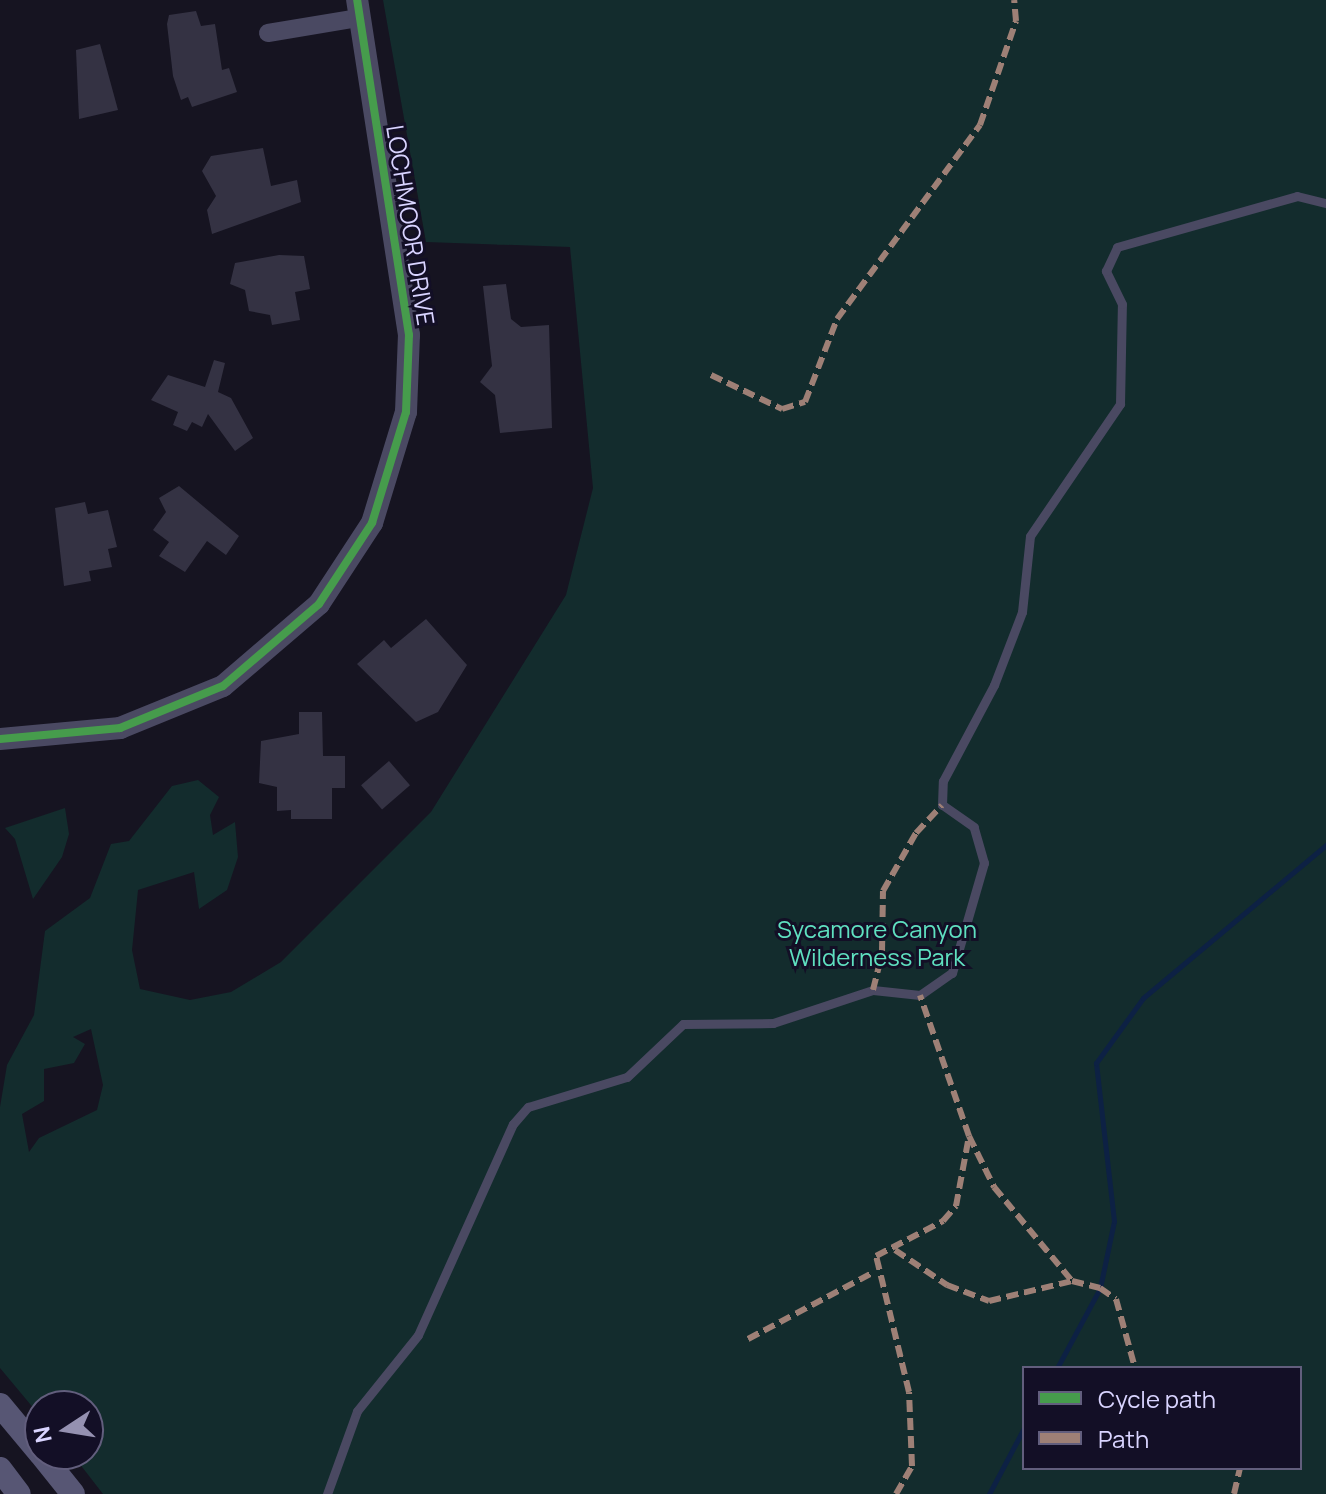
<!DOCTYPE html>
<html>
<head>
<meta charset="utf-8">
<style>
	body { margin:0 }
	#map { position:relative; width:1326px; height:1494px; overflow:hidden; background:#161421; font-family:Manrope,sans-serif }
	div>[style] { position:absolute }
	.green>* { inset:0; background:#132c2d }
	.stream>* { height:5px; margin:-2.5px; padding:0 2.5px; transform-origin:2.5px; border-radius:2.5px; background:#0d2144 }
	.building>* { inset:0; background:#343243; transform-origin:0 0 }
	.service>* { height:9px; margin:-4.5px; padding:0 4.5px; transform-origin:4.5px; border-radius:4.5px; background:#4a4962 }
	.minor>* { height:18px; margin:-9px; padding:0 9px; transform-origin:9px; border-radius:9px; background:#4a4962 }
	.tertiary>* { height:22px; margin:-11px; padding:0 11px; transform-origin:11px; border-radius:11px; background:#4a4962 }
	.secondary>* { height:24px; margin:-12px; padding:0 12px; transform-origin:12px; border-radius:12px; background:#575674 }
	.quiet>* { height:6px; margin-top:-3px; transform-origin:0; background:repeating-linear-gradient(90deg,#9e8076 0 12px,transparent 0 18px) }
	.cycleway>* { height:8px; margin:-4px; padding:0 4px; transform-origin:4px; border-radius:4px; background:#469c4c }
	span { translate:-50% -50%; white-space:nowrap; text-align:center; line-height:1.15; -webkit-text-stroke:6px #130f26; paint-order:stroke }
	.street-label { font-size:24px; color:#d9d4ff }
	.park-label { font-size:24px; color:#5fe0c0 }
	.legend { position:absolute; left:1022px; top:1366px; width:280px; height:104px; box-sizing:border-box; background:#130f26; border:2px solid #625e7d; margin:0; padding:10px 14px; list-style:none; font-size:24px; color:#d9d4ff }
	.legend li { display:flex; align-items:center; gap:16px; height:40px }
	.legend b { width:40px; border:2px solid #625e7d }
	.north { position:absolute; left:24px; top:1390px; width:80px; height:80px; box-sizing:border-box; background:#130f26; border:2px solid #625e7d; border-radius:50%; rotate:258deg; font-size:22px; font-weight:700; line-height:32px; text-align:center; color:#d9d4ff }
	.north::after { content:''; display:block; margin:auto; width:28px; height:36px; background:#9591b1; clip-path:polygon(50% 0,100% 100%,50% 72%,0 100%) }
</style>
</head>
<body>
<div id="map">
	<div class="green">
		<i style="clip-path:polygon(evenodd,383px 0,1326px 0,1326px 1494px,103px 1494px,72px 1454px,88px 1454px,88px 1406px,40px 1406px,40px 1416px,0 1368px,0 1107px,7px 1065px,34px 1015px,45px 931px,90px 898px,111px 844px,129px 841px,172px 786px,198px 780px,219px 797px,210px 815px,213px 835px,235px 822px,238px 857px,227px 890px,199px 909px,194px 872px,138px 890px,132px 950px,140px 989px,190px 1000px,231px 992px,281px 962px,431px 812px,566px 595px,593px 488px,570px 247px,426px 242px,383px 0,91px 1029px,103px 1085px,97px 1110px,39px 1138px,29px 1152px,22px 1114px,44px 1101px,44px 1069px,74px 1063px,85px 1044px,73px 1037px,91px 1029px,383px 0,1024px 1368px,1300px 1368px,1300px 1468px,1024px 1468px,1024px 1368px)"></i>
		<i style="clip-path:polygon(65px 808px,69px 834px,62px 857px,33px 899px,15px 839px,5px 828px)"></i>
	</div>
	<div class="stream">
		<i style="left:1057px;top:1368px;width:91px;rotate:-61.7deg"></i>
		<i style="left:1100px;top:1288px;width:68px;rotate:-78.2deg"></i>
		<i style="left:1114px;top:1221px;width:159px;rotate:-96.5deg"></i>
		<i style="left:1096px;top:1063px;width:80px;rotate:-54.1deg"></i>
		<i style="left:1143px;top:998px;width:239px;rotate:-39.9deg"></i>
		<i style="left:989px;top:1494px;width:75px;rotate:-62.1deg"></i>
	</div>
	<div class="building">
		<i style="clip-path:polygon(196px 11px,201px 26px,215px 24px,222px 70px,229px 68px,237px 92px,192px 107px,188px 97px,181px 100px,173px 76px,167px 24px,169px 15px)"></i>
		<i style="clip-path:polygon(100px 44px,118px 110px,79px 119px,76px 50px)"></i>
		<i style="clip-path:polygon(263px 148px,271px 186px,297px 180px,301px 202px,212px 234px,207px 210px,216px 196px,202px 171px,211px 156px)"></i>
		<i style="clip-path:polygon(279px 255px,304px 256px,310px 289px,295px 292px,300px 320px,272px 325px,270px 315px,249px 311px,245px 290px,230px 284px,235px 263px)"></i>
		<i style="clip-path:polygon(506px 284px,511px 319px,521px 327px,549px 325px,552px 428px,500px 433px,495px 395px,480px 382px,492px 366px,483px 286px)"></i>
		<i style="clip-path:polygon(214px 360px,225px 363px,218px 392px,231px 398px,253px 438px,235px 451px,208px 414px,202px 427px,192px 422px,187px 431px,173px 425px,178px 412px,151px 400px,168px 375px,205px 387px)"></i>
		<i style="clip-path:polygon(179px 486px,239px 536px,226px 555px,207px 541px,185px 572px,159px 556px,169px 542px,153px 530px,166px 512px,159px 498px)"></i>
		<i style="clip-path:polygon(85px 502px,88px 514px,108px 510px,117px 547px,108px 549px,112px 567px,89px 571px,91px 581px,64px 586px,55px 508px)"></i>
		<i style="clip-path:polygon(426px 619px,467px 665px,438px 712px,416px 722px,357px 664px,384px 640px,391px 648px)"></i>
		<i style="clip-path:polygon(299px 712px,322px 712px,323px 756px,345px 756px,345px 788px,332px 788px,332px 819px,291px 819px,291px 810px,277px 811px,277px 787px,259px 783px,261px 741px,299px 734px)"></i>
		<i style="left:389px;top:761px;width:32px;height:37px;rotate:49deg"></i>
	</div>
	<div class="service">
		<i style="left:327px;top:1494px;width:88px;rotate:-70.1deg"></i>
		<i style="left:357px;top:1411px;width:97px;rotate:-51.2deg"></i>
		<i style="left:418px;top:1335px;width:231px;rotate:-65.8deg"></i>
		<i style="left:513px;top:1124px;width:23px;rotate:-49deg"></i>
		<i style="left:528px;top:1107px;width:103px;rotate:-16.9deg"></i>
		<i style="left:627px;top:1077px;width:77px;rotate:-43.4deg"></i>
		<i style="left:683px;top:1024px;width:90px;rotate:-0.6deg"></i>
		<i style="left:773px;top:1023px;width:105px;rotate:-18.3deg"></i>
		<i style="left:873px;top:990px;width:47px;rotate:6.1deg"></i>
		<i style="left:920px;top:995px;width:39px;rotate:-35deg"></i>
		<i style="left:952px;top:973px;width:115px;rotate:-73.8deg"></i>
		<i style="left:984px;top:863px;width:37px;rotate:-106deg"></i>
		<i style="left:974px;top:827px;width:39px;rotate:-145deg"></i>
		<i style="left:942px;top:805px;width:24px;rotate:-88deg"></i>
		<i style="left:943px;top:781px;width:109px;rotate:-62deg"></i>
		<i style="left:994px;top:685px;width:78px;rotate:-69deg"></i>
		<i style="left:1022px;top:612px;width:76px;rotate:-84deg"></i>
		<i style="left:1030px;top:536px;width:160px;rotate:-55.7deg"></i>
		<i style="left:1120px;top:404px;width:100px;rotate:-88.9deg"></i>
		<i style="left:1122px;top:304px;width:37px;rotate:-116deg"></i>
		<i style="left:1106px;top:271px;width:26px;rotate:-65deg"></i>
		<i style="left:1117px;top:247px;width:187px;rotate:-15.8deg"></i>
		<i style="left:1297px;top:196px;width:30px;rotate:14deg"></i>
	</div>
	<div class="minor">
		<i style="left:268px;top:33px;width:92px;rotate:-9.4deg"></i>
	</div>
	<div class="tertiary">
		<i style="left:0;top:739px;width:121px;rotate:-5.2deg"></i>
		<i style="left:120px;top:728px;width:111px;rotate:-22.2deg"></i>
		<i style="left:223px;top:686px;width:126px;rotate:-40.5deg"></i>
		<i style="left:319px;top:604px;width:97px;rotate:-56.8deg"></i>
		<i style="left:372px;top:523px;width:116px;rotate:-73deg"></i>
		<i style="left:406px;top:412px;width:77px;rotate:-87.8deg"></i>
		<i style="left:409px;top:335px;width:339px;rotate:-98.8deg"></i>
	</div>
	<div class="secondary">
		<i style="left:0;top:1405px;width:62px;rotate:50.2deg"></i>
		<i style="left:41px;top:1454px;width:51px;rotate:51.3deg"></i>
		<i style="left:0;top:1469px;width:31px;rotate:53deg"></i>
	</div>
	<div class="quiet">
		<i style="left:711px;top:375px;width:79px;rotate:25.6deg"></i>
		<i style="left:782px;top:409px;width:24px;rotate:-17deg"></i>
		<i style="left:805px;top:402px;width:89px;rotate:-68.9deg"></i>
		<i style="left:837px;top:319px;width:241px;rotate:-53.6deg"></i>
		<i style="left:980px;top:125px;width:110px;rotate:-70.9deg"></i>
		<i style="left:1016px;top:21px;width:21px;rotate:-95deg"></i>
		<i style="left:873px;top:990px;width:38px;rotate:-76deg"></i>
		<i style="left:882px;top:953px;width:62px;rotate:-89.1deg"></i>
		<i style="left:883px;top:891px;width:67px;rotate:-60.4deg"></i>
		<i style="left:916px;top:833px;width:38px;rotate:-47deg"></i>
		<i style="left:969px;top:1136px;width:57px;rotate:63.9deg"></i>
		<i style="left:994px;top:1187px;width:122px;rotate:50.3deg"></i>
		<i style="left:895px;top:1250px;width:63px;rotate:33.9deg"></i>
		<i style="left:947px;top:1285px;width:45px;rotate:20.9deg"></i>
		<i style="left:989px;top:1301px;width:85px;rotate:-13.5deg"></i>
		<i style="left:1072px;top:1281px;width:29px;rotate:14deg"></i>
		<i style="left:1100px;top:1288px;width:19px;rotate:35deg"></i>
		<i style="left:1116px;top:1299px;width:72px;rotate:74.6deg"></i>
		<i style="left:748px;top:1339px;width:143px;rotate:-28deg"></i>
		<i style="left:896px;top:1494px;width:32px;rotate:-60deg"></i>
		<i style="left:912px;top:1466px;width:74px;rotate:-92.3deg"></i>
		<i style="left:909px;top:1392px;width:140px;rotate:-103.6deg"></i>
		<i style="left:876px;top:1256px;width:76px;rotate:-27.6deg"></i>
		<i style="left:943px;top:1221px;width:20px;rotate:-49deg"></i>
		<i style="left:956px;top:1206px;width:71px;rotate:-79.5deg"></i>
		<i style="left:969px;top:1136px;width:149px;rotate:-109.2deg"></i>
		<i style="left:1234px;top:1494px;width:27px;rotate:-77deg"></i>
	</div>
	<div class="cycleway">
		<i style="left:0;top:739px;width:121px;rotate:-5.2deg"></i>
		<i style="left:120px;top:728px;width:111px;rotate:-22.2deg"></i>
		<i style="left:223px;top:686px;width:126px;rotate:-40.5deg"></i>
		<i style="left:319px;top:604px;width:97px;rotate:-56.8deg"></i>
		<i style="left:372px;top:523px;width:116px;rotate:-73deg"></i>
		<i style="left:406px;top:412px;width:77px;rotate:-87.8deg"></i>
		<i style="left:409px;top:335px;width:339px;rotate:-98.8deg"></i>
	</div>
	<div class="street-label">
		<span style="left:411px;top:225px;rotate:81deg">LOCHMOOR DRIVE</span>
	</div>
	<div class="park-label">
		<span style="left:877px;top:943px">Sycamore Canyon<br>Wilderness Park</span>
	</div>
	<ul class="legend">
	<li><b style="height:10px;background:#469c4c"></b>Cycle path</li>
	<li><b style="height:10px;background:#9e8076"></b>Path</li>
	</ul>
	<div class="north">N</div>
</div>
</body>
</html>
